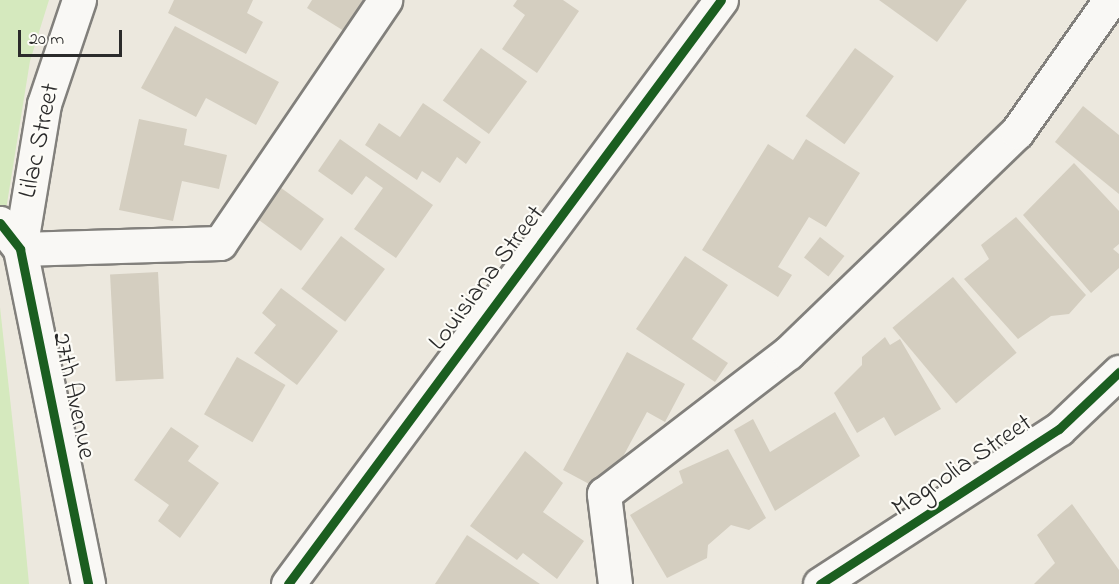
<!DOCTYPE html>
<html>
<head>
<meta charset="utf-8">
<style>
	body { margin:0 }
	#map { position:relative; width:1119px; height:584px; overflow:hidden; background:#ece8de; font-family:"Indie Flower",sans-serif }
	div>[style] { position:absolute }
	.green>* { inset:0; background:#d5e9be }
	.building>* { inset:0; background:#d4cec0; transform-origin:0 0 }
	.roads { filter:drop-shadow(2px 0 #82807c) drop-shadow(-2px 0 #82807c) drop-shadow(0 2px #82807c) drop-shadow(0 -2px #82807c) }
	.minor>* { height:33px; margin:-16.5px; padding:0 16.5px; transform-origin:16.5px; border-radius:16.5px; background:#f9f8f5 }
	.cycleway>* { height:9px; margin:-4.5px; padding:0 4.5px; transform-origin:4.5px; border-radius:4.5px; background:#1b5e20 }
	span { translate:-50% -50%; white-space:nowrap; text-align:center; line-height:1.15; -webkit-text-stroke:4.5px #fdfcf7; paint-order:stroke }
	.street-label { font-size:26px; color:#2b2b2b }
	.scale { position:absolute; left:18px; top:30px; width:104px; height:27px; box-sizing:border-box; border:3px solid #2b2b2b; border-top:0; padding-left:8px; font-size:18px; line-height:21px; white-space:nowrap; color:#2b2b2b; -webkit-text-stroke:4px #fdfcf7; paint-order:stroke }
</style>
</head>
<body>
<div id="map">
	<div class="green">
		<i style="clip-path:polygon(0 0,49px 0,30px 61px,0 247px)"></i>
		<i style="clip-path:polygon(0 307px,21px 499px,29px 584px,0 584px)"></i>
	</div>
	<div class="building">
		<i style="clip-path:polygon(174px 0,253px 0,247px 13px,263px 22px,246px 54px,168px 13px)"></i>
		<i style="clip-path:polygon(312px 0,363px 0,344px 31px,307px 8px)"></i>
		<i style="clip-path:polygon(517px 0,563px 0,579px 11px,537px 73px,502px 49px,525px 15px,513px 6px)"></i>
		<i style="clip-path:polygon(879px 0,967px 0,937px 42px)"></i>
		<i style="clip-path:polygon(175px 26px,279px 82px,256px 125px,206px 98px,196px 117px,141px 88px)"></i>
		<i style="left:481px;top:48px;width:57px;height:65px;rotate:36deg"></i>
		<i style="left:855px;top:48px;width:48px;height:84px;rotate:36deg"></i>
		<i style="clip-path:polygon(423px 103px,481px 142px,466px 164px,457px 157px,440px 183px,422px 171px,417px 180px,365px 145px,379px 123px,400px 137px)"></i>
		<i style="clip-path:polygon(1083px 106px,1119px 135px,1119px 194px,1055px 142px)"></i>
		<i style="clip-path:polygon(139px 119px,187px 129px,184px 145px,227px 155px,219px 189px,182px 181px,173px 221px,119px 210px)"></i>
		<i style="clip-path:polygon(340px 139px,433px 205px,396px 258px,354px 229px,383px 188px,366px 176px,352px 195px,318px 171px)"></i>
		<i style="clip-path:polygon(806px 139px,860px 173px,826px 227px,809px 217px,778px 267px,792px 275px,778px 297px,702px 250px,768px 144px,793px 160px)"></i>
		<i style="clip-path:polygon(1074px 163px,1119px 211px,1119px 244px,1113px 249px,1119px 254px,1119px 268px,1091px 293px,1023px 215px)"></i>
		<i style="left:277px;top:185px;width:58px;height:39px;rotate:36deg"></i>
		<i style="clip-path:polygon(1016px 217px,1086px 295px,1069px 314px,1051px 316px,1018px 339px,964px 279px,989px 259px,981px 245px)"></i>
		<i style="left:341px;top:236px;width:55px;height:66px;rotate:37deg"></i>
		<i style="left:820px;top:237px;width:31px;height:26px;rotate:38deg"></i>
		<i style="clip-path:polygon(685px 256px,728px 285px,692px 339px,728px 363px,715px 382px,636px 329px)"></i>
		<i style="left:158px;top:272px;width:107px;height:48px;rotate:87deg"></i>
		<i style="left:953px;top:277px;width:99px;height:79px;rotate:50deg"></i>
		<i style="clip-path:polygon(281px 288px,338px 331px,297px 385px,254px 353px,276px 325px,262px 313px)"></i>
		<i style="clip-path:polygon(885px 337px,890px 345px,900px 339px,941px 409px,895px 436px,884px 417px,857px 433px,834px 393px,862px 365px,862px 357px)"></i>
		<i style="clip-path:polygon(627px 352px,685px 384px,665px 422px,647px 412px,604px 492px,563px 470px)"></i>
		<i style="left:237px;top:357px;width:56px;height:66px;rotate:30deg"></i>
		<i style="clip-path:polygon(835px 412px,860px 456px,775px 511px,734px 430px,753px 419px,770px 452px)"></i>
		<i style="clip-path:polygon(171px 427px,199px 446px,188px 461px,219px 483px,180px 538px,158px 521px,169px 505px,134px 480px)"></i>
		<i style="clip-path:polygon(728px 449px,766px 518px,749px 530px,731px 525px,708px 545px,707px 558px,667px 578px,630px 515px,683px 483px,679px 471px)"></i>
		<i style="clip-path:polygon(525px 451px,563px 483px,543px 512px,584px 541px,557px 579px,523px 553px,517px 560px,470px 526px)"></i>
		<i style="clip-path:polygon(1072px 504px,1119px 570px,1119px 584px,1034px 584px,1055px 563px,1037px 535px)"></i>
		<i style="clip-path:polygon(467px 535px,540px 584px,435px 584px)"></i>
	</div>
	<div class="roads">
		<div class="minor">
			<i style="left:0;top:223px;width:33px;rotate:52deg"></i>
			<i style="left:20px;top:249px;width:342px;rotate:78.5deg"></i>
			<i style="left:20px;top:249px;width:200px;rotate:-1.7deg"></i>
			<i style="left:220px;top:243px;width:294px;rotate:-55.8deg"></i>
			<i style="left:20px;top:249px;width:147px;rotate:-80.6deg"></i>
			<i style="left:44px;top:104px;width:110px;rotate:-71.4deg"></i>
			<i style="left:288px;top:584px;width:727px;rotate:-53.45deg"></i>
			<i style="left:615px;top:584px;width:91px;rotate:-97deg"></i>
			<i style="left:604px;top:494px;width:232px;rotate:-37.5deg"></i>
			<i style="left:788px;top:353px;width:318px;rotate:-44deg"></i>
			<i style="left:1017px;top:132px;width:161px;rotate:-54.8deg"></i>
			<i style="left:820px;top:584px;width:285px;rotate:-33deg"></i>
			<i style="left:1059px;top:429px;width:83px;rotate:-43.5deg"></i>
		</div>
	</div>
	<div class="cycleway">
		<i style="left:0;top:223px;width:33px;rotate:52deg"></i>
		<i style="left:20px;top:249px;width:342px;rotate:78.5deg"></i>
		<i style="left:288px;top:584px;width:727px;rotate:-53.45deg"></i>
		<i style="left:820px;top:584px;width:285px;rotate:-33deg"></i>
		<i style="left:1059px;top:429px;width:83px;rotate:-43.5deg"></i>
	</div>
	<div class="street-label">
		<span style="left:41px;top:141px;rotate:-78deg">Lilac Street</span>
		<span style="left:488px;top:279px;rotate:-53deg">Louisiana Street</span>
		<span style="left:72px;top:396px;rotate:78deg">27th Avenue</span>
		<span style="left:963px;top:467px;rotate:-34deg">Magnolia Street</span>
	</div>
	<div class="scale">20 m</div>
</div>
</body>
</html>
